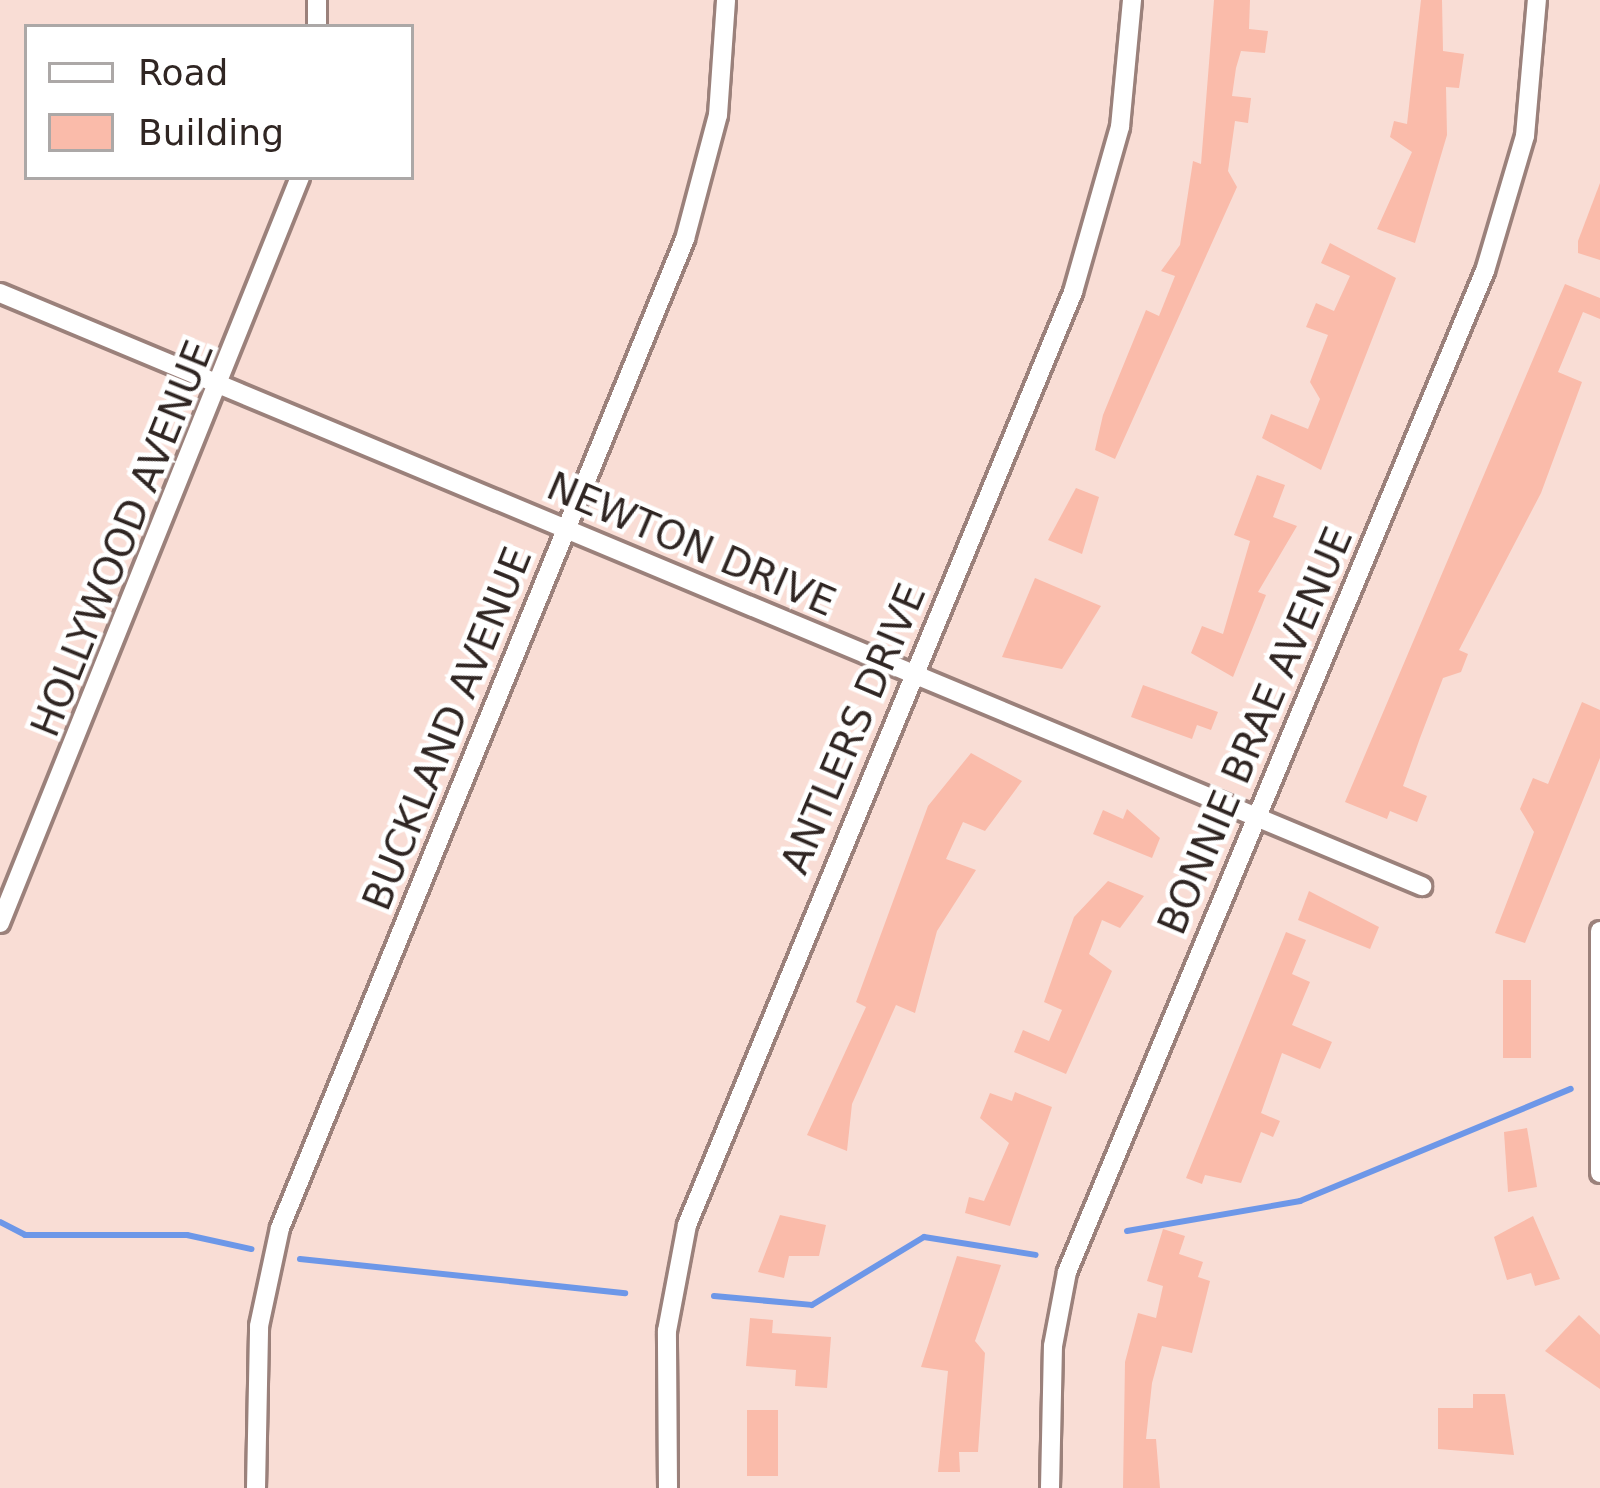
<!DOCTYPE html>
<html>
<head>
<meta charset="utf-8">
<style>
	body { margin:0 }
	#map { position:relative; width:1600px; height:1488px; overflow:hidden; background:#f9ddd5; font-family:"DejaVu Sans",sans-serif }
	div>[style] { position:absolute }
	.stream>* { height:6px; margin:-3px; padding:0 3px; transform-origin:3px; border-radius:3px; background:#6d97e8 }
	.building>* { inset:0; background:#fabbaa; transform-origin:0 0 }
	.roads { filter:drop-shadow(3px 0 #9b817b) drop-shadow(-3px 0 #9b817b) drop-shadow(0 3px #9b817b) drop-shadow(0 -3px #9b817b) }
	.minor>* { height:18px; margin:-9px; padding:0 9px; transform-origin:9px; border-radius:9px; background:#fff }
	span { translate:-50% -50%; white-space:nowrap; text-align:center; line-height:1.15; -webkit-text-stroke:9px #fff; paint-order:stroke }
	.street-label { font-size:39px; color:#302623 }
	.legend { position:absolute; left:24px; top:24px; width:390px; height:156px; box-sizing:border-box; background:#fff; border:3px solid #aca8a7; margin:0; padding:15px 21px; list-style:none; font-size:36px; color:#302623 }
	.legend li { display:flex; align-items:center; gap:24px; height:60px }
	.legend b { width:60px; border:3px solid #aca8a7 }
</style>
</head>
<body>
<div id="map">
	<div class="stream">
		<i style="left:0;top:1222px;width:28px;rotate:27deg"></i>
		<i style="left:25px;top:1235px;width:162px"></i>
		<i style="left:187px;top:1235px;width:66px;rotate:12.3deg"></i>
		<i style="left:1127px;top:1231px;width:176px;rotate:-9.8deg"></i>
		<i style="left:1300px;top:1201px;width:293px;rotate:-22.5deg"></i>
		<i style="left:300px;top:1259px;width:327px;rotate:6deg"></i>
		<i style="left:714px;top:1296px;width:98px;rotate:5.2deg"></i>
		<i style="left:812px;top:1305px;width:131px;rotate:-31.3deg"></i>
		<i style="left:924px;top:1237px;width:113px;rotate:9.1deg"></i>
	</div>
	<div class="building">
		<i style="clip-path:polygon(1214px 0,1250px 0,1249px 29px,1268px 31px,1265px 53px,1241px 51px,1236px 68px,1232px 96px,1251px 98px,1248px 123px,1235px 121px,1228px 171px,1237px 187px,1115px 459px,1095px 450px,1103px 415px,1146px 310px,1159px 316px,1175px 276px,1161px 271px,1180px 245px,1193px 161px,1201px 164px)"></i>
		<i style="clip-path:polygon(1421px 0,1442px 0,1443px 51px,1464px 54px,1459px 88px,1446px 87px,1447px 135px,1415px 243px,1377px 229px,1412px 152px,1390px 137px,1394px 121px,1407px 124px)"></i>
		<i style="clip-path:polygon(1600px 183px,1600px 260px,1578px 253px,1578px 241px)"></i>
		<i style="clip-path:polygon(1330px 243px,1396px 278px,1321px 470px,1262px 438px,1271px 414px,1308px 429px,1320px 399px,1310px 382px,1328px 335px,1306px 327px,1316px 303px,1334px 311px,1350px 276px,1321px 263px)"></i>
		<i style="clip-path:polygon(1565px 284px,1600px 298px,1600px 319px,1583px 312px,1558px 372px,1582px 382px,1541px 493px,1459px 650px,1468px 654px,1461px 672px,1443px 678px,1420px 738px,1403px 786px,1427px 796px,1417px 822px,1390px 811px,1387px 819px,1345px 802px)"></i>
		<i style="clip-path:polygon(1257px 475px,1285px 485px,1273px 517px,1297px 526px,1258px 592px,1266px 595px,1233px 677px,1191px 653px,1202px 626px,1223px 634px,1250px 541px,1234px 535px)"></i>
		<i style="clip-path:polygon(1076px 488px,1099px 497px,1082px 554px,1048px 540px)"></i>
		<i style="clip-path:polygon(1035px 578px,1101px 606px,1062px 669px,1002px 657px)"></i>
		<i style="clip-path:polygon(1143px 685px,1218px 712px,1211px 730px,1197px 725px,1192px 739px,1131px 717px)"></i>
		<i style="clip-path:polygon(1582px 702px,1600px 710px,1600px 758px,1525px 943px,1495px 933px,1534px 832px,1520px 809px,1533px 778px,1548px 784px)"></i>
		<i style="clip-path:polygon(971px 753px,1022px 781px,985px 831px,963px 822px,946px 859px,976px 870px,937px 931px,915px 1013px,896px 1005px,852px 1104px,847px 1151px,807px 1135px,866px 1007px,856px 1002px,928px 806px)"></i>
		<i style="clip-path:polygon(1127px 809px,1160px 838px,1152px 858px,1093px 834px,1103px 810px,1123px 819px)"></i>
		<i style="clip-path:polygon(1108px 881px,1144px 896px,1120px 928px,1102px 920px,1089px 954px,1112px 971px,1066px 1074px,1014px 1052px,1023px 1030px,1049px 1041px,1062px 1010px,1044px 1002px,1074px 917px)"></i>
		<i style="clip-path:polygon(1309px 891px,1379px 927px,1370px 949px,1298px 920px)"></i>
		<i style="clip-path:polygon(1286px 932px,1306px 940px,1292px 974px,1310px 982px,1292px 1025px,1332px 1042px,1320px 1069px,1282px 1053px,1261px 1113px,1280px 1121px,1273px 1137px,1261px 1132px,1241px 1183px,1205px 1175px,1202px 1184px,1186px 1178px)"></i>
		<i style="left:1503px;top:980px;width:28px;height:78px"></i>
		<i style="clip-path:polygon(1015px 1092px,1052px 1107px,1010px 1226px,965px 1213px,969px 1197px,984px 1201px,1009px 1143px,980px 1118px,990px 1093px,1012px 1101px)"></i>
		<i style="clip-path:polygon(1527px 1128px,1537px 1187px,1508px 1192px,1504px 1132px)"></i>
		<i style="clip-path:polygon(780px 1215px,826px 1225px,819px 1256px,789px 1256px,784px 1278px,758px 1272px)"></i>
		<i style="clip-path:polygon(1533px 1216px,1560px 1279px,1535px 1286px,1531px 1273px,1507px 1280px,1494px 1237px)"></i>
		<i style="clip-path:polygon(1163px 1229px,1185px 1236px,1179px 1254px,1203px 1262px,1198px 1277px,1210px 1281px,1192px 1353px,1162px 1346px,1152px 1383px,1146px 1439px,1156px 1439px,1160px 1488px,1123px 1488px,1125px 1362px,1138px 1313px,1156px 1318px,1163px 1286px,1147px 1281px)"></i>
		<i style="clip-path:polygon(957px 1256px,1001px 1265px,975px 1341px,985px 1353px,978px 1452px,959px 1452px,960px 1472px,938px 1472px,948px 1371px,921px 1367px)"></i>
		<i style="clip-path:polygon(1579px 1315px,1600px 1335px,1600px 1389px,1545px 1351px)"></i>
		<i style="clip-path:polygon(750px 1318px,773px 1320px,772px 1333px,831px 1337px,827px 1388px,795px 1386px,796px 1370px,746px 1366px)"></i>
		<i style="clip-path:polygon(1473px 1394px,1505px 1394px,1514px 1455px,1438px 1449px,1438px 1408px,1473px 1408px)"></i>
		<i style="left:747px;top:1410px;width:31px;height:66px"></i>
	</div>
	<div class="roads">
		<div class="minor">
			<i style="left:317px;top:0;width:27px;rotate:90deg"></i>
			<i style="left:0;top:293px;width:1541px;rotate:22.64deg"></i>
			<i style="left:0;top:923px;width:804px;rotate:-68.09deg"></i>
			<i style="left:1600px;top:931px;width:242px;rotate:90deg"></i>
			<i style="left:256px;top:1488px;width:162px;rotate:-88.9deg"></i>
			<i style="left:259px;top:1326px;width:100px;rotate:-77.9deg"></i>
			<i style="left:280px;top:1228px;width:1069px;rotate:-67.73deg"></i>
			<i style="left:685px;top:239px;width:128px;rotate:-75.1deg"></i>
			<i style="left:718px;top:115px;width:115px;rotate:-86deg"></i>
			<i style="left:668px;top:1488px;width:157px;rotate:-90.4deg"></i>
			<i style="left:667px;top:1331px;width:108px;rotate:-79.3deg"></i>
			<i style="left:687px;top:1225px;width:1010px;rotate:-67.52deg"></i>
			<i style="left:1073px;top:292px;width:172px;rotate:-74.1deg"></i>
			<i style="left:1120px;top:127px;width:128px;rotate:-84.6deg"></i>
			<i style="left:1050px;top:1488px;width:142px;rotate:-88.8deg"></i>
			<i style="left:1053px;top:1346px;width:75px;rotate:-79.3deg"></i>
			<i style="left:1067px;top:1272px;width:1085px;rotate:-67.34deg"></i>
			<i style="left:1485px;top:271px;width:141px;rotate:-73.5deg"></i>
			<i style="left:1525px;top:136px;width:137px;rotate:-85deg"></i>
		</div>
	</div>
	<div class="street-label">
		<span style="left:123px;top:539px;rotate:-68deg">HOLLYWOOD AVENUE</span>
		<span style="left:691px;top:545px;rotate:23deg">NEWTON DRIVE</span>
		<span style="left:448px;top:729px;rotate:-68deg">BUCKLAND AVENUE</span>
		<span style="left:854px;top:729px;rotate:-67deg">ANTLERS DRIVE</span>
		<span style="left:1256px;top:731px;rotate:-67deg">BONNIE BRAE AVENUE</span>
	</div>
	<ul class="legend">
	<li><b style="height:15px;background:#fff"></b>Road</li>
	<li><b style="height:33px;background:#fabbaa"></b>Building</li>
	</ul>
</div>
</body>
</html>
